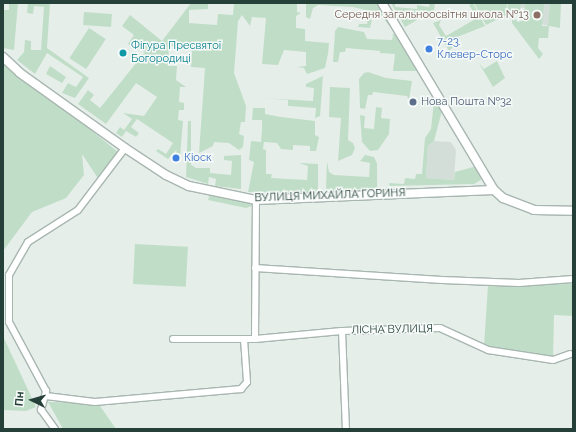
<!DOCTYPE html>
<html>
<head>
<meta charset="utf-8">
<style>
	body { margin:0 }
	#map { position:relative; width:576px; height:432px; overflow:hidden; background:#e6eeea; font-family:Raleway,sans-serif }
	div>[style] { position:absolute }
	.built>* { inset:0; background:#d4ded9 }
	.green>* { inset:0; background:#c0dec7; transform-origin:0 0 }
	.roads { filter:drop-shadow(1px 0 #a8b6b1) drop-shadow(-1px 0 #a8b6b1) drop-shadow(0 1px #a8b6b1) drop-shadow(0 -1px #a8b6b1) }
	.street>* { height:6px; margin:-3px; padding:0 3px; transform-origin:3px; border-radius:3px; background:#fff }
	.secondary>* { height:8px; margin:-4px; padding:0 4px; transform-origin:4px; border-radius:4px; background:#fff }
	.dots>* { width:11px; height:11px; translate:-50% -50%; box-sizing:border-box; border:2px solid #f6faf8; border-radius:50% }
	span { translate:-50% -50%; white-space:nowrap; text-align:center; line-height:1.15; -webkit-text-stroke:3px #f6faf8; paint-order:stroke }
	.education-label { font-size:11px; color:#785e54 }
	.right { translate:-100% -50%; text-align:right }
	.shop-label { font-size:11px; color:#366cbe }
	.left { translate:0 -50%; text-align:left }
	.culture-label { font-size:11px; color:#0d838f }
	.service-label { font-size:11px; color:#4e5e75 }
	.street-label { font-size:11px; color:#254038 }
	.frame { position:absolute; inset:0; border:4px solid #254038; pointer-events:none }
	.north { position:absolute; left:12px; top:380px; width:40px; height:40px; -webkit-text-stroke:3px #f6faf8; paint-order:stroke; rotate:275deg; font-size:11px; font-weight:700; line-height:16px; text-align:center; color:#254038 }
	.north::after { content:''; display:block; margin:auto; width:14px; height:18px; background:#254038; clip-path:polygon(50% 0,100% 100%,50% 72%,0 100%) }
</style>
</head>
<body>
<div id="map">
	<div class="built">
		<i style="clip-path:polygon(508px 3px,550px 3px,549px 26px,524px 20px,525px 8px,508px 10px)"></i>
		<i style="clip-path:polygon(434px 141px,451px 142px,456px 150px,454px 180px,426px 178px,428px 146px)"></i>
	</div>
	<div class="green">
		<i style="clip-path:polygon(9px 3px,18px 3px,14px 50px,3px 48px,3px 10px,9px 10px)"></i>
		<i style="clip-path:polygon(28px 3px,50px 3px,47px 48px,89px 78px,75px 98px,62px 93px,68px 83px,76px 87px,83px 77px,47px 53px,35px 74px,17px 60px,24px 52px,25px 40px,31px 41px,31px 50px,41px 50px,44px 7px,34px 6px,33px 14px,27px 13px)"></i>
		<i style="clip-path:polygon(191px 3px,208px 3px,208px 9px,189px 10px,189px 23px,217px 25px,218px 14px,233px 15px,234px 3px,297px 3px,297px 12px,301px 13px,296px 16px,296px 28px,305px 29px,305px 41px,329px 43px,328px 54px,325px 68px,307px 74px,304px 68px,297px 67px,306px 66px,306px 52px,284px 50px,278px 65px,262px 64px,266px 18px,252px 17px,250px 26px,242px 15px,238px 21px,234px 73px,246px 106px,245px 122px,241px 122px,239px 134px,244px 136px,243px 147px,239px 150px,229px 143px,214px 142px,213px 146px,199px 153px,205px 68px,191px 67px,192px 48px,169px 46px,168px 66px,177px 66px,176px 80px,186px 87px,180px 87px,179px 102px,184px 103px,184px 110px,179px 110px,178px 120px,183px 121px,180px 157px,175px 155px,177px 149px,168px 159px,156px 151px,158px 149px,166px 154px,173px 143px,137px 119px,131px 127px,139px 133px,136px 137px,126px 131px,122px 137px,116px 133px,120px 127px,124px 130px,132px 119px,123px 113px,144px 116px,157px 97px,136px 83px,106px 124px,78px 104px,88px 90px,94px 95px,90px 100px,100px 108px,145px 52px,128px 44px,134px 35px,122px 26px,130px 15px,162px 41px)"></i>
		<i style="clip-path:polygon(306px 3px,380px 3px,391px 28px,380px 14px,373px 15px,370px 28px,358px 27px,359px 24px,367px 24px,369px 11px,353px 7px,318px 5px,313px 8px,310px 19px,306px 17px)"></i>
		<i style="clip-path:polygon(391px 3px,395px 3px,395px 7px,417px 9px,417px 5px,429px 7px,430px 3px,435px 3px,434px 10px,405px 27px)"></i>
		<i style="clip-path:polygon(473px 3px,485px 26px,457px 37px,459px 41px,449px 51px,433px 23px,441px 20px,439px 25px,446px 36px,477px 18px,469px 5px)"></i>
		<i style="clip-path:polygon(474px 3px,507px 3px,508px 11px,508px 3px,521px 3px,520px 11px,509px 10px,509px 14px,486px 25px)"></i>
		<i style="clip-path:polygon(525px 3px,544px 3px,542px 26px,548px 26px,550px 3px,561px 3px,560px 28px,549px 26px,548px 38px,539px 38px,538px 48px,543px 54px,539px 59px,512px 23px,512px 16px,518px 22px,524px 20px)"></i>
		<i style="left:84px;top:12px;width:28px;height:13px;rotate:4deg"></i>
		<i style="clip-path:polygon(338px 27px,364px 32px,367px 39px,392px 40px,393px 36px,395px 39px,392px 34px,399px 34px,418px 67px,417px 71px,393px 71px,395px 54px,380px 53px,380px 51px,346px 48px,345px 52px,340px 52px,338px 62px,333px 62px,335px 31px)"></i>
		<i style="left:89px;top:28px;width:20px;height:36px;rotate:33deg"></i>
		<i style="clip-path:polygon(3px 59px,118px 152px,99px 180px,82px 154px,84px 175px,66px 198px,32px 212px,3px 251px)"></i>
		<i style="clip-path:polygon(497px 61px,505px 78px,493px 87px,479px 63px,484px 69px)"></i>
		<i style="clip-path:polygon(50px 66px,66px 77px,62px 83px,46px 74px)"></i>
		<i style="clip-path:polygon(368px 72px,386px 78px,412px 81px,409px 100px,407px 96px,373px 92px,372px 95px,368px 95px,365px 109px,360px 108px,359px 79px,364px 73px)"></i>
		<i style="clip-path:polygon(323px 76px,320px 116px,315px 118px,316px 108px,288px 106px,288px 100px,262px 98px,313px 101px,314px 88px,306px 87px,306px 84px)"></i>
		<i style="clip-path:polygon(330px 87px,350px 88px,348px 140px,353px 143px,355px 148px,352px 155px,338px 161px,341px 118px,329px 117px)"></i>
		<i style="clip-path:polygon(438px 100px,443px 107px,434px 141px,428px 146px,426px 178px,454px 180px,455px 172px,477px 166px,481px 180px,474px 184px,389px 186px,389px 183px,404px 184px,405px 178px,415px 179px,416px 174px,422px 174px,425px 138px,431px 129px,434px 102px)"></i>
		<i style="clip-path:polygon(376px 107px,382px 108px,381px 118px,390px 119px,389px 134px,378px 150px,370px 151px,362px 142px,360px 115px,365px 116px,364px 128px,374px 129px)"></i>
		<i style="clip-path:polygon(253px 108px,265px 108px,265px 114px,281px 117px,315px 121px,315px 135px,319px 137px,316px 151px,310px 151px,310px 146px,293px 145px,293px 150px,281px 149px,277px 143px,264px 142px,263px 149px,266px 150px,266px 174px,272px 174px,271px 178px,307px 180px,308px 166px,299px 163px,318px 164px,318px 189px,314px 193px,248px 192px,254px 162px,249px 160px,251px 141px,261px 142px,262px 128px,262px 120px,252px 120px)"></i>
		<i style="clip-path:polygon(188px 121px,191px 121px,191px 165px,196px 168px,210px 168px,210px 173px,231px 175px,232px 161px,224px 160px,224px 156px,241px 155px,241px 189px,215px 186px,216px 179px,209px 177px,208px 184px,186px 177px)"></i>
		<i style="clip-path:polygon(365px 155px,374px 157px,377px 163px,377px 188px,331px 191px,326px 189px,327px 161px,329px 172px,334px 175px,369px 177px,370px 163px,360px 161px)"></i>
		<i style="clip-path:polygon(210px 194px,251px 202px,252px 206px,246px 208px,208px 200px)"></i>
		<i style="left:135px;top:244px;width:53px;height:40px;rotate:3deg"></i>
		<i style="clip-path:polygon(573px 284px,573px 316px,554px 315px,553px 359px,484px 346px,488px 285px)"></i>
		<i style="clip-path:polygon(3px 336px,36px 407px,26px 411px,3px 410px)"></i>
		<i style="clip-path:polygon(48px 402px,98px 403px,116px 429px,63px 429px)"></i>
	</div>
	<div class="roads">
		<div class="street">
			<i style="left:255px;top:268px;width:187px;rotate:3.7deg"></i>
			<i style="left:442px;top:280px;width:77px;rotate:2.2deg"></i>
			<i style="left:519px;top:283px;width:54px;rotate:-4.2deg"></i>
			<i style="left:342px;top:331px;width:98px;rotate:87.7deg"></i>
			<i style="left:173px;top:339px;width:82px"></i>
			<i style="left:255px;top:339px;width:139px;rotate:-89.6deg"></i>
			<i style="left:255px;top:339px;width:87px;rotate:-5.3deg"></i>
			<i style="left:342px;top:331px;width:98px;rotate:-1.8deg"></i>
			<i style="left:440px;top:328px;width:53px;rotate:24.6deg"></i>
			<i style="left:488px;top:350px;width:66px;rotate:8.7deg"></i>
			<i style="left:553px;top:360px;width:18px;rotate:-19deg"></i>
			<i style="left:46px;top:396px;width:49px;rotate:7deg"></i>
			<i style="left:95px;top:402px;width:147px;rotate:-5.1deg"></i>
			<i style="left:241px;top:389px;width:9px;rotate:-49deg"></i>
			<i style="left:247px;top:382px;width:43px;rotate:-94deg"></i>
			<i style="left:55px;top:429px;width:24px;rotate:-126deg"></i>
			<i style="left:41px;top:410px;width:20px;rotate:-75deg"></i>
			<i style="left:46px;top:391px;width:78px;rotate:-118.2deg"></i>
			<i style="left:9px;top:322px;width:47px;rotate:-90deg"></i>
			<i style="left:9px;top:275px;width:38px;rotate:-60deg"></i>
			<i style="left:28px;top:242px;width:59px;rotate:-32.6deg"></i>
			<i style="left:78px;top:210px;width:78px;rotate:-52.8deg"></i>
		</div>
		<div class="secondary">
			<i style="left:382px;top:3px;width:218px;rotate:59.1deg"></i>
			<i style="left:494px;top:190px;width:12px;rotate:42deg"></i>
			<i style="left:503px;top:198px;width:33px;rotate:21deg"></i>
			<i style="left:534px;top:210px;width:39px;rotate:1deg"></i>
			<i style="left:3px;top:57px;width:23px;rotate:43deg"></i>
			<i style="left:20px;top:73px;width:129px;rotate:35.5deg"></i>
			<i style="left:125px;top:148px;width:49px;rotate:33.4deg"></i>
			<i style="left:166px;top:175px;width:25px;rotate:26deg"></i>
			<i style="left:189px;top:186px;width:68px;rotate:11.8deg"></i>
			<i style="left:256px;top:200px;width:238px;rotate:-2.4deg"></i>
		</div>
	</div>
	<div class="dots">
		<i style="left:537px;top:15px;background:#8d6e63"></i>
		<i style="left:429px;top:49px;background:#3f7fe0"></i>
		<i style="left:123px;top:53px;background:#0f9aa8"></i>
		<i style="left:413px;top:102px;background:#5c6f8a"></i>
		<i style="left:176px;top:158px;background:#3f7fe0"></i>
	</div>
	<div class="education-label">
		<span class="right" style="left:529px;top:15px">Середня загальноосвітня школа №13</span>
	</div>
	<div class="shop-label">
		<span class="left" style="left:437px;top:49px">7-23.<br>Клевер-Сторс</span>
		<span class="left" style="left:184px;top:158px">Кіоск</span>
	</div>
	<div class="culture-label">
		<span class="left" style="left:131px;top:53px">Фігура Пресвятої<br>Богородиці</span>
	</div>
	<div class="service-label">
		<span class="left" style="left:421px;top:102px">Нова Пошта №32</span>
	</div>
	<div class="street-label">
		<span style="left:330px;top:196px;rotate:-2deg">ВУЛИЦЯ МИХАЙЛА ГОРИНЯ</span>
		<span style="left:392px;top:330px;rotate:-1deg">ЛІСНА ВУЛИЦЯ</span>
	</div>
	<div class="frame"></div>
	<div class="north">Пн</div>
</div>
</body>
</html>
